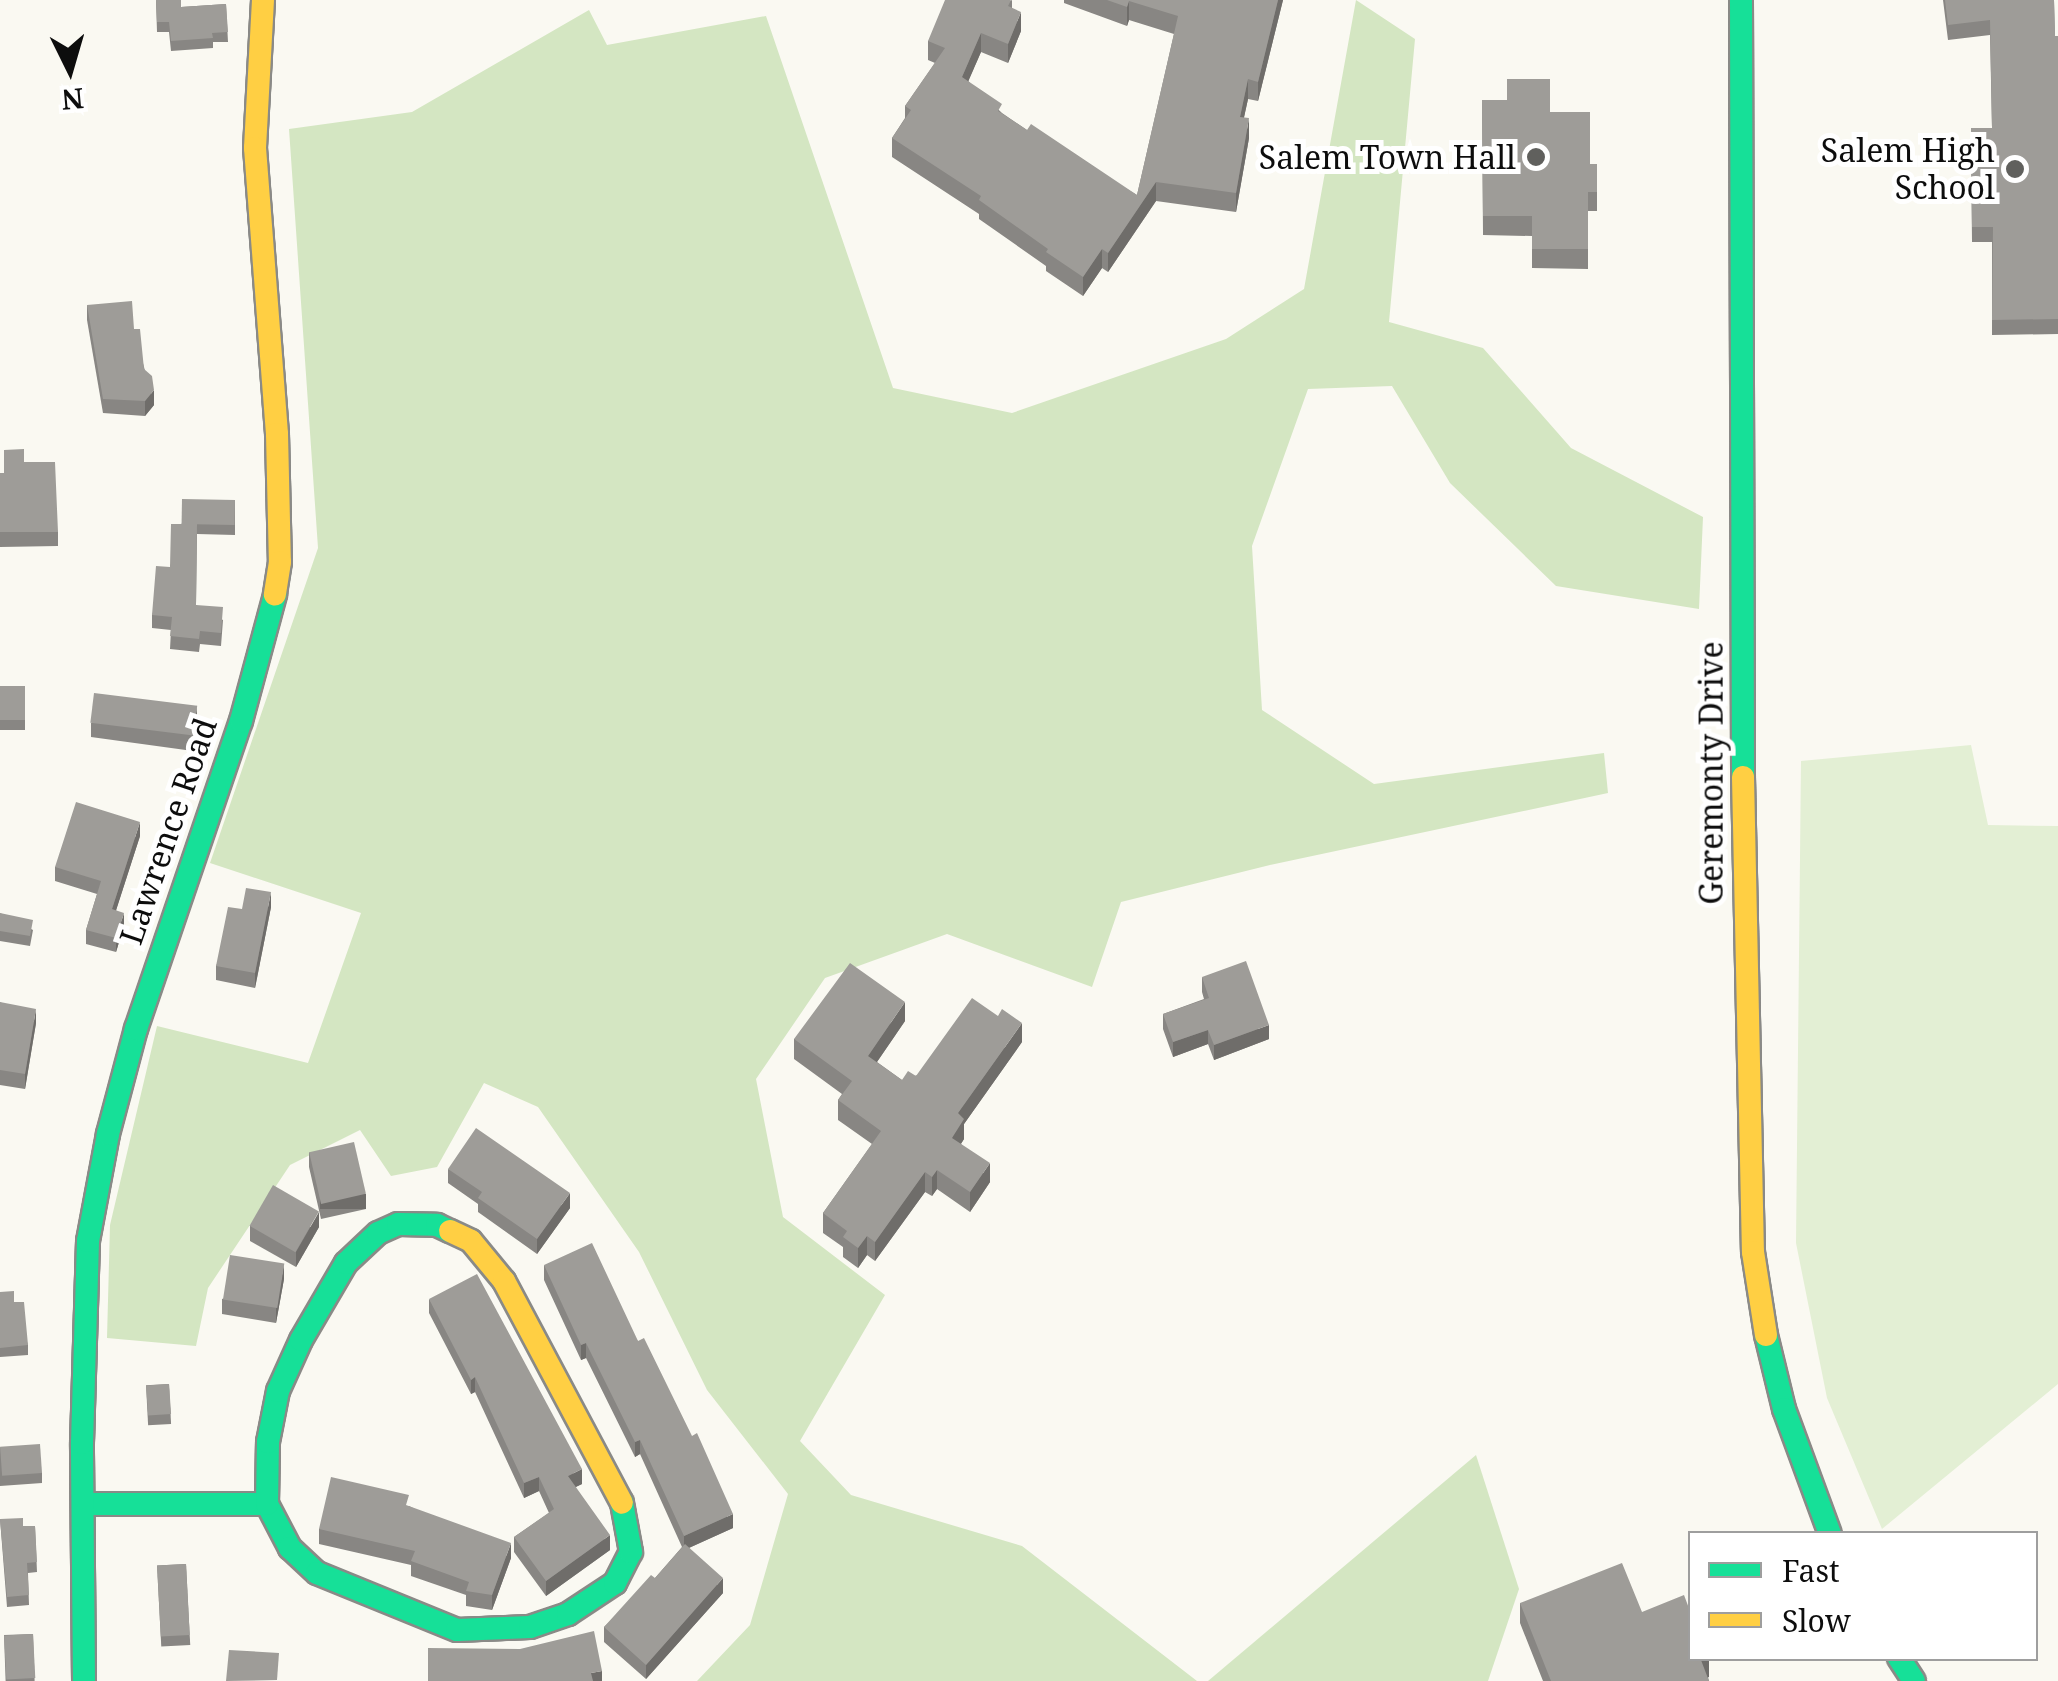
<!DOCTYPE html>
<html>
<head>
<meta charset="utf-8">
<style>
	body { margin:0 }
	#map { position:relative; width:2058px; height:1681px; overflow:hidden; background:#faf9f2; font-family:"Noto Serif",serif }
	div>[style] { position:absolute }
	.green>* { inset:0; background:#e3efd4 }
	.forest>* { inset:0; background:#d4e6c2 }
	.roads { filter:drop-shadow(2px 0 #8a8a87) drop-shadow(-2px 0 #8a8a87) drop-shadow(0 2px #8a8a87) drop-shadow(0 -2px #8a8a87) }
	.fast>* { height:22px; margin:-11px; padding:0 11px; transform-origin:11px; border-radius:11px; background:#16e098 }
	.slow>* { height:22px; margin:-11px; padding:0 11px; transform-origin:11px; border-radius:11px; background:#ffcf43 }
	.wall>* { inset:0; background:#888683; transform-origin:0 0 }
	.shaded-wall>* { inset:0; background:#6f6d6a; transform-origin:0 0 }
	.building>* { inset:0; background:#9e9c98; transform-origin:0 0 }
	.dots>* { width:28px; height:28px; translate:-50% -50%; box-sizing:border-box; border:5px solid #fff; border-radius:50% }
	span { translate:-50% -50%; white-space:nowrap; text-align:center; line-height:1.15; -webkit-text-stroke:10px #fff; paint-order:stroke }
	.poi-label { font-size:32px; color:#0d0d0d }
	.right { translate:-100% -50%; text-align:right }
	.street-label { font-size:32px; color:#0d0d0d }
	.legend { position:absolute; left:1688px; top:1531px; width:350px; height:130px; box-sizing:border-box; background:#fff; border:2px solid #9e9e9e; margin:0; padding:12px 18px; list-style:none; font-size:30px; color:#0d0d0d }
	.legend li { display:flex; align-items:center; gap:20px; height:50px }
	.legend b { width:50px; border:2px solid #9e9e9e }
	.north { position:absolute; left:20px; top:20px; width:100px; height:100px; -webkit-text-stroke:8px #fff; paint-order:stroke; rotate:175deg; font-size:28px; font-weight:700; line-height:40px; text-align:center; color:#0d0d0d }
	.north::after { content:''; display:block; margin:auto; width:35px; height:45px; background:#0d0d0d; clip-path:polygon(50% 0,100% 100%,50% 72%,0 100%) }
</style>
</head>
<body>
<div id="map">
	<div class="green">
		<i style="clip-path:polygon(1971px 745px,1988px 825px,2058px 826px,2058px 1384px,1882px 1529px,1827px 1398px,1796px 1243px,1801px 761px)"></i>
	</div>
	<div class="forest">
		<i style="clip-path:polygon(1356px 0,1415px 39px,1389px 322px,1483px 348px,1571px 448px,1703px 517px,1699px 609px,1556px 586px,1450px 483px,1392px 386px,1308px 389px,1252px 546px,1262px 710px,1374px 784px,1604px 753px,1608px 793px,1270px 865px,1121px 902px,1092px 987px,947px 934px,825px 978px,756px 1079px,783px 1217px,885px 1295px,800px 1441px,851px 1495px,1022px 1546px,1197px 1681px,697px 1681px,750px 1625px,788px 1494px,707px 1390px,639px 1252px,538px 1107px,484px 1083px,437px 1167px,391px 1176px,360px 1130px,290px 1165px,208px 1288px,196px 1346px,107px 1338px,110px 1225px,157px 1026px,308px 1063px,361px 913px,210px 863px,318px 548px,289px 129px,412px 112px,589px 10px,607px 45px,766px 16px,893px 388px,1012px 413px,1226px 339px,1304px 289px)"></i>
		<i style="clip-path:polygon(1476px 1455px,1519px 1589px,1488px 1681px,1208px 1681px)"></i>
	</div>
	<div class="roads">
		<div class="fast">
			<i style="left:1741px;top:0;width:777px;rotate:89.85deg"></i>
			<i style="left:1766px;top:1335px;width:76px;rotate:76.3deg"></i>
			<i style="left:1784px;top:1409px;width:133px;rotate:69.8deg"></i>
			<i style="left:84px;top:1504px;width:183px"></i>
			<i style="left:267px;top:1504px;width:50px;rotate:62.4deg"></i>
			<i style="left:290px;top:1548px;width:37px;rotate:43deg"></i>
			<i style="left:317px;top:1573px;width:151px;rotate:22.2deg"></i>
			<i style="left:457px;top:1630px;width:73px;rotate:-2.4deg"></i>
			<i style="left:530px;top:1627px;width:40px;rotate:-18.9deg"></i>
			<i style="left:568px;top:1614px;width:56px;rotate:-33.4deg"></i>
			<i style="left:615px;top:1583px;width:35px;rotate:-63deg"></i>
			<i style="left:631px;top:1552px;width:50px;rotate:-100.4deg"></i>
			<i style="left:267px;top:1504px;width:62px;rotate:-89.1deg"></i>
			<i style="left:268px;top:1442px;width:52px;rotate:-78.9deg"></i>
			<i style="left:278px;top:1391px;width:56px;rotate:-65.7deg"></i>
			<i style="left:301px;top:1340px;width:89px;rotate:-59.7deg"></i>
			<i style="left:346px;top:1263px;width:44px;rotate:-43.2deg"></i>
			<i style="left:378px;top:1233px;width:22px;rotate:-24deg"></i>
			<i style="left:398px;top:1224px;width:39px;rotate:1deg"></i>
			<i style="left:437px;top:1225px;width:14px;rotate:25deg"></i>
			<i style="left:1899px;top:1658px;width:27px;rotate:57deg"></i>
			<i style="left:84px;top:1681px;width:238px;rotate:-90.5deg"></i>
			<i style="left:82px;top:1443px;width:202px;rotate:-88.3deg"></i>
			<i style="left:88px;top:1241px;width:109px;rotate:-79.4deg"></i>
			<i style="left:108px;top:1134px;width:109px;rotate:-75.1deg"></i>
			<i style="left:136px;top:1029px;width:325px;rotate:-71.2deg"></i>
			<i style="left:241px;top:721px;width:131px;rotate:-74.9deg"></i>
		</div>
		<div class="slow">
			<i style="left:263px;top:0;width:148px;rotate:93.1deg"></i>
			<i style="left:255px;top:148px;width:287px;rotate:85.6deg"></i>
			<i style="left:277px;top:434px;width:128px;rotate:88.7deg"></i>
			<i style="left:280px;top:562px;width:33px;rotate:99deg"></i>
			<i style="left:1743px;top:777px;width:475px;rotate:88.8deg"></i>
			<i style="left:1753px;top:1252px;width:84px;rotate:81.1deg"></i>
			<i style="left:450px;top:1231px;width:23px;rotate:25deg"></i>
			<i style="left:471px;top:1241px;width:52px;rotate:50.5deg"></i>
			<i style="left:504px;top:1281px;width:251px;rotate:62deg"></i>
		</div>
	</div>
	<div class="wall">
		<i style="clip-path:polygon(156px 0,181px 7px,226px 4px,228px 42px,213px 42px,213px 48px,171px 51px,169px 32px,157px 32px)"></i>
		<i style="clip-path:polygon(1012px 0,1012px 8px,1021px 31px,1008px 63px,981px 52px,968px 81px,1002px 113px,1027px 130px,1137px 195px,1174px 34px,1129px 20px,1127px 26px,1064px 3px,1064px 0,1283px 0,1258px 101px,1248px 99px,1244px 117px,1249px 138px,1236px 212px,1156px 201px,1108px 272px,1102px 268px,1083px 296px,1046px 271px,1046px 266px,979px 219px,979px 214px,892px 157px,892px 138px,905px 118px,905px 106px,935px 63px,928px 60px,928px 41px)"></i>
		<i style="clip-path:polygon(1943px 0,2054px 0,2055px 36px,2058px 36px,2058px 334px,1992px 335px,1992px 242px,1972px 242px,1971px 143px,1992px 128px,1990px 35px,1948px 40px)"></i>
		<i style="clip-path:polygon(1482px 100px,1507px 100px,1550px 112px,1590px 164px,1597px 164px,1597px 211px,1588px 211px,1588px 269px,1532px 268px,1532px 236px,1483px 235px)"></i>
		<i style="clip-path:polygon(87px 305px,134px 329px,154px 405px,145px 416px,103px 413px,87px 320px)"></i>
		<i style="clip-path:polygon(24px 462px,58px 532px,58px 546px,0 547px,0 473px,4px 473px)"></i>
		<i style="clip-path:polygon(235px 500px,235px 535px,197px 534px,196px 605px,223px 620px,221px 646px,200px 644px,199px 652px,170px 649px,171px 630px,152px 628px,152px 615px,170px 567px,181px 524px)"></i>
		<i style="left:0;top:686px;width:25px;height:44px"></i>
		<i style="clip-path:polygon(197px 719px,193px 751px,91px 737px,91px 723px)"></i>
		<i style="clip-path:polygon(140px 836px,116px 910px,124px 926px,116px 952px,86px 944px,86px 930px,97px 894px,55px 881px,55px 867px)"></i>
		<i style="clip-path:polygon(271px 907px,255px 988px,216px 980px,216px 966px,242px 909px)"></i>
		<i style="clip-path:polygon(0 913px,33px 930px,30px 946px,0 941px)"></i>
		<i style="clip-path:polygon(1202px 977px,1269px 1039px,1214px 1060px,1208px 1044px,1173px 1057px,1163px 1029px,1163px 1014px,1204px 999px,1202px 992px)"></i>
		<i style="clip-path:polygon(0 1002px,36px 1023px,25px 1089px,0 1085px)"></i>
		<i style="clip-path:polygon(905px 1021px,877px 1062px,902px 1080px,1022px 1042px,964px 1124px,964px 1139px,961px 1144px,990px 1182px,970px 1212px,937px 1189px,932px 1196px,925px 1192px,875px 1261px,867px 1255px,858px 1268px,843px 1257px,843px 1247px,823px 1233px,823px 1213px,872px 1144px,838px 1120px,838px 1100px,842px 1094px,794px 1059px,794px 1039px)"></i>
		<i style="clip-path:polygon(309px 1152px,366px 1209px,321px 1219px,309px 1167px)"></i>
		<i style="clip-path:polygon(448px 1169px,570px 1208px,537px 1254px,478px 1212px,478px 1204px,448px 1183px)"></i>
		<i style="clip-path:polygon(250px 1226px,319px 1227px,296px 1267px,250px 1241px)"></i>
		<i style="clip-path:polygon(544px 1265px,638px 1341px,733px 1528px,689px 1548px,723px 1593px,646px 1679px,604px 1642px,604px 1627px,655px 1578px,682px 1547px,640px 1454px,635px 1457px,586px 1358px,581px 1360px,544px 1280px)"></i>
		<i style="clip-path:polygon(284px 1279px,276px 1323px,222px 1314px,222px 1299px)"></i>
		<i style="clip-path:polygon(0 1292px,14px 1302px,28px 1345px,28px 1355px,0 1357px)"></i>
		<i style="clip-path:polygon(429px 1299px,582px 1484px,575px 1487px,610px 1550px,546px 1596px,514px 1552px,514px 1537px,549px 1513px,539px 1491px,524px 1498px,475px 1392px,471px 1394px,429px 1313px)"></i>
		<i style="left:169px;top:1384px;width:40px;height:23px;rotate:87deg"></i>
		<i style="clip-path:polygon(0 1447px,42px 1473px,42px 1483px,0 1486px)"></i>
		<i style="clip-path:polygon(409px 1506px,511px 1558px,492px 1610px,466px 1606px,466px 1595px,411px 1576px,411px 1565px,319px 1544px,319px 1529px)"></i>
		<i style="clip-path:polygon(0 1519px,23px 1526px,35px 1526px,37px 1572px,28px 1573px,29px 1605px,7px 1607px)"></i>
		<i style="left:186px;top:1564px;width:81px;height:29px;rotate:87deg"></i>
		<i style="clip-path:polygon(1520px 1603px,1642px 1612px,1709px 1658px,1709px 1677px,1708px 1677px,1709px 1681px,1543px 1681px,1520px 1623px)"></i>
		<i style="left:33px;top:1634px;width:47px;height:29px;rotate:88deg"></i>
	</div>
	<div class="shaded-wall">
		<i style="clip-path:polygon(1278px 0,1283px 0,1258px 101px,1258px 82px)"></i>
		<i style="clip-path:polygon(1129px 1px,1129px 20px,1127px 26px,1127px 7px)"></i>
		<i style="clip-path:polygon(1021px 12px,1021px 31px,1008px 63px,1008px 44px)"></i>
		<i style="clip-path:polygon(981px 33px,981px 52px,962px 96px,962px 77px)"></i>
		<i style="clip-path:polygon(1248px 79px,1248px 99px,1240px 136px,1240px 117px)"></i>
		<i style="clip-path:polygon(1249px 118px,1249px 138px,1236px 212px,1236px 193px)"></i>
		<i style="clip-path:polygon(1156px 182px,1156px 201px,1108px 272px,1108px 253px)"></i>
		<i style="clip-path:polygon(1102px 249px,1102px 268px,1083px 296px,1083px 277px)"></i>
		<i style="clip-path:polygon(154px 390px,154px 405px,145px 416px,145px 401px)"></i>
		<i style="clip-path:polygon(197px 705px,197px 719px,193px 751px,193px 737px)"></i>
		<i style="clip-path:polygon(140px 822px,140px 836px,112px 923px,112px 909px)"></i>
		<i style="clip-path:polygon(271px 892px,271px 907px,255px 988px,255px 973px)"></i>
		<i style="clip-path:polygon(124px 913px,124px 926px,116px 952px,116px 938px)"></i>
		<i style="clip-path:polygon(905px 1002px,905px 1021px,868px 1075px,868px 1056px)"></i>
		<i style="clip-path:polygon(36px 1009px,36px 1023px,25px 1089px,25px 1074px)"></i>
		<i style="clip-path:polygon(1022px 1023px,1022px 1042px,964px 1124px,964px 1139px,952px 1157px,952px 1138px,958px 1113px)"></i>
		<i style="clip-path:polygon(1269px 1025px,1269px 1039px,1214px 1060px,1214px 1045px)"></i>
		<i style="clip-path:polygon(1208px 1030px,1208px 1044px,1173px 1057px,1173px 1042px)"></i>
		<i style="clip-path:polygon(990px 1163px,990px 1182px,970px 1212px,970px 1192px)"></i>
		<i style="clip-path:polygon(937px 1170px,937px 1189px,932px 1196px,932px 1177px)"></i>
		<i style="clip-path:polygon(925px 1172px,925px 1192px,875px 1261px,875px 1242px)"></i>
		<i style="clip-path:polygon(570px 1193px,570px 1208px,537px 1254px,537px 1239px)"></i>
		<i style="left:366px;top:1194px;width:15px;height:46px;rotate:90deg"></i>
		<i style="clip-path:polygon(319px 1212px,319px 1227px,296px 1267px,296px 1252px)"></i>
		<i style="clip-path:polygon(867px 1236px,867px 1255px,858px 1268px,858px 1248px)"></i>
		<i style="clip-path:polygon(284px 1264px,284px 1279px,276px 1323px,276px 1308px)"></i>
		<i style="clip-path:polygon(586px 1343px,586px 1358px,581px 1360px,581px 1345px)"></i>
		<i style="clip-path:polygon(475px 1377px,475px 1392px,471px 1394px,471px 1380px)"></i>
		<i style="clip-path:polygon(640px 1440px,640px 1454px,635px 1457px,635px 1442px)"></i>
		<i style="clip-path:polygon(582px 1469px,582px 1484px,568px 1491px,568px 1476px)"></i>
		<i style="clip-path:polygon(539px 1477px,539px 1491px,524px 1498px,524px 1483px)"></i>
		<i style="clip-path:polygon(733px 1514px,733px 1528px,684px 1550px,684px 1536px)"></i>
		<i style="clip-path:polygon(610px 1535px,610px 1550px,546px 1596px,546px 1581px)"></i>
		<i style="clip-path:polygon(511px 1543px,511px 1558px,492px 1610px,492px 1595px)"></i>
		<i style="clip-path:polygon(723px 1578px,723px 1593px,646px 1679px,646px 1665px)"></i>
		<i style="clip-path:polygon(1706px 1658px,1709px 1658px,1709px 1677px,1701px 1680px,1701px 1660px)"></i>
		<i style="clip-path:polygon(602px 1671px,602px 1681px,591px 1681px,591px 1673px)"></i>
	</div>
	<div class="building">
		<i style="clip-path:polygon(156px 0,181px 0,181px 7px,226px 4px,228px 32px,212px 33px,213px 38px,171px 41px,169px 22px,157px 22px)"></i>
		<i style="clip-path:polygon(945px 0,1011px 0,1008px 6px,1021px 12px,1008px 44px,981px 33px,962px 77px,1002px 104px,998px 111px,1027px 130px,1031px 124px,1137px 195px,1178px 16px,1129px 1px,1127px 7px,1107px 0,1278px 0,1258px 82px,1248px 79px,1240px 117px,1249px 118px,1236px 193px,1156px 182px,1108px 253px,1102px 249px,1083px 277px,1046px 252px,1048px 249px,979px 200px,981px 196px,892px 138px,911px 110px,905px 106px,945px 48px,928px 41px)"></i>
		<i style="clip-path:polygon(1945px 0,2054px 0,2055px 36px,2058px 36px,2058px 319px,1992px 320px,1993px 227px,1972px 227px,1971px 128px,1992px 128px,1990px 20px,1948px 25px)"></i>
		<i style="clip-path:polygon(1507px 79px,1550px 79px,1550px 112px,1590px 112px,1590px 164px,1597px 164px,1597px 192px,1588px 192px,1588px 249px,1532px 249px,1532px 216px,1483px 216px,1482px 100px,1507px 100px)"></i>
		<i style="clip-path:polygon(132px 301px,134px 329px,140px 329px,144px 369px,152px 376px,154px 390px,145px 401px,103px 399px,87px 305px)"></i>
		<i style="clip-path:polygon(24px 449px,24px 462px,55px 462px,58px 532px,0 532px,0 473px,4px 473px,4px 450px)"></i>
		<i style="left:182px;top:499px;width:53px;height:25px;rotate:1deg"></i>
		<i style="clip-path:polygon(171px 524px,197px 524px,196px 605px,223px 607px,221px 633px,200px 631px,199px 639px,170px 636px,172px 617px,152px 615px,156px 566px,170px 567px)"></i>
		<i style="left:0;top:686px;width:25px;height:34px"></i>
		<i style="left:94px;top:693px;width:104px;height:30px;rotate:7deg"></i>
		<i style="clip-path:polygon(76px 802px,140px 822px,112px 909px,124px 913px,116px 938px,86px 930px,101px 881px,55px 867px)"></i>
		<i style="clip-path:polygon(246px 888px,271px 892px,255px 973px,216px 966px,228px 907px,242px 909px)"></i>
		<i style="clip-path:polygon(0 913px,33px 920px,30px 936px,0 931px)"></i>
		<i style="clip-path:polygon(1246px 961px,1269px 1025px,1214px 1045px,1208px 1030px,1173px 1042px,1163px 1014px,1209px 998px,1202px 977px)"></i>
		<i style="clip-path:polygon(850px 963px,905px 1002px,868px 1056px,902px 1080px,908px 1071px,916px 1076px,972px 998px,998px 1016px,1002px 1009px,1022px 1023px,958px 1113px,964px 1119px,952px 1138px,990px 1163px,970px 1192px,937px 1170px,932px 1177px,925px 1172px,875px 1242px,867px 1236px,858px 1248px,843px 1237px,847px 1231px,823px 1213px,881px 1131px,838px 1100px,852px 1081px,794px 1039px)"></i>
		<i style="clip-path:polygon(0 1002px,36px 1009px,25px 1074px,0 1070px)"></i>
		<i style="clip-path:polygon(476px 1128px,570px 1193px,537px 1239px,478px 1198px,482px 1192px,448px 1169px)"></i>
		<i style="left:354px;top:1142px;width:53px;height:46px;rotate:77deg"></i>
		<i style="left:273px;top:1185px;width:53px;height:47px;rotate:30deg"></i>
		<i style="clip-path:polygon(592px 1243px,638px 1341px,644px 1338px,692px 1436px,697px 1433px,733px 1514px,684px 1536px,640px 1440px,635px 1442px,586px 1343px,581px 1345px,544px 1265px)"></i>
		<i style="left:230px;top:1255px;width:55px;height:45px;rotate:9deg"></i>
		<i style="clip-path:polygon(477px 1274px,582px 1469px,568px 1476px,610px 1535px,546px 1581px,514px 1537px,554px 1509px,539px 1477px,524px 1483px,475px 1377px,471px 1380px,429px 1299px)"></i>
		<i style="clip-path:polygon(14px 1291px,14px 1302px,24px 1302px,28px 1345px,0 1348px,0 1292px)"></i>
		<i style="left:169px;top:1384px;width:30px;height:23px;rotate:86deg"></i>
		<i style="left:40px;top:1444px;width:29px;height:40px;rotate:86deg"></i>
		<i style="clip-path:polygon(331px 1477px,409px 1495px,406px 1505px,511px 1543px,492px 1595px,466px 1591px,469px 1582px,411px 1561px,415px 1551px,319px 1529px)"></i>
		<i style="clip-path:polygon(23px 1518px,23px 1526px,35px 1526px,37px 1562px,27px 1563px,29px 1595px,7px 1597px,0 1519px)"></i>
		<i style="clip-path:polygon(685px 1544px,723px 1578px,646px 1665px,604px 1627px,651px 1575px,655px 1578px)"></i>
		<i style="clip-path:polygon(1622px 1563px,1642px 1612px,1684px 1595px,1690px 1611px,1690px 1658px,1706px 1658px,1701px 1660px,1709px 1681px,1551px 1681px,1520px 1603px)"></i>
		<i style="left:186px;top:1564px;width:71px;height:29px;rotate:87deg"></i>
		<i style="clip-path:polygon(594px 1631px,602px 1671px,591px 1673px,593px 1681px,428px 1681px,428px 1648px,520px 1649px)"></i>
		<i style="left:33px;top:1634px;width:44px;height:29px;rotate:87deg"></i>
		<i style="clip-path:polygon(229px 1650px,279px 1653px,277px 1680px,226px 1681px)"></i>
	</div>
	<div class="dots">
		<i style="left:1536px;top:157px;background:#60605d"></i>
		<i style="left:2015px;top:169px;background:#60605d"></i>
	</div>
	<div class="poi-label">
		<span class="right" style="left:1995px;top:169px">Salem High<br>School</span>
		<span class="right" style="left:1516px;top:157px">Salem Town Hall</span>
	</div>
	<div class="street-label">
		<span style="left:1711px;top:773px;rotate:-90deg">Geremonty Drive</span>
		<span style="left:168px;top:831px;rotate:-71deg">Lawrence Road</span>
	</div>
	<ul class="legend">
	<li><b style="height:12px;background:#16e098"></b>Fast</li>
	<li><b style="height:12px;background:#ffcf43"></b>Slow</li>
	</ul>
	<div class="north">N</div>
</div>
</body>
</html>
